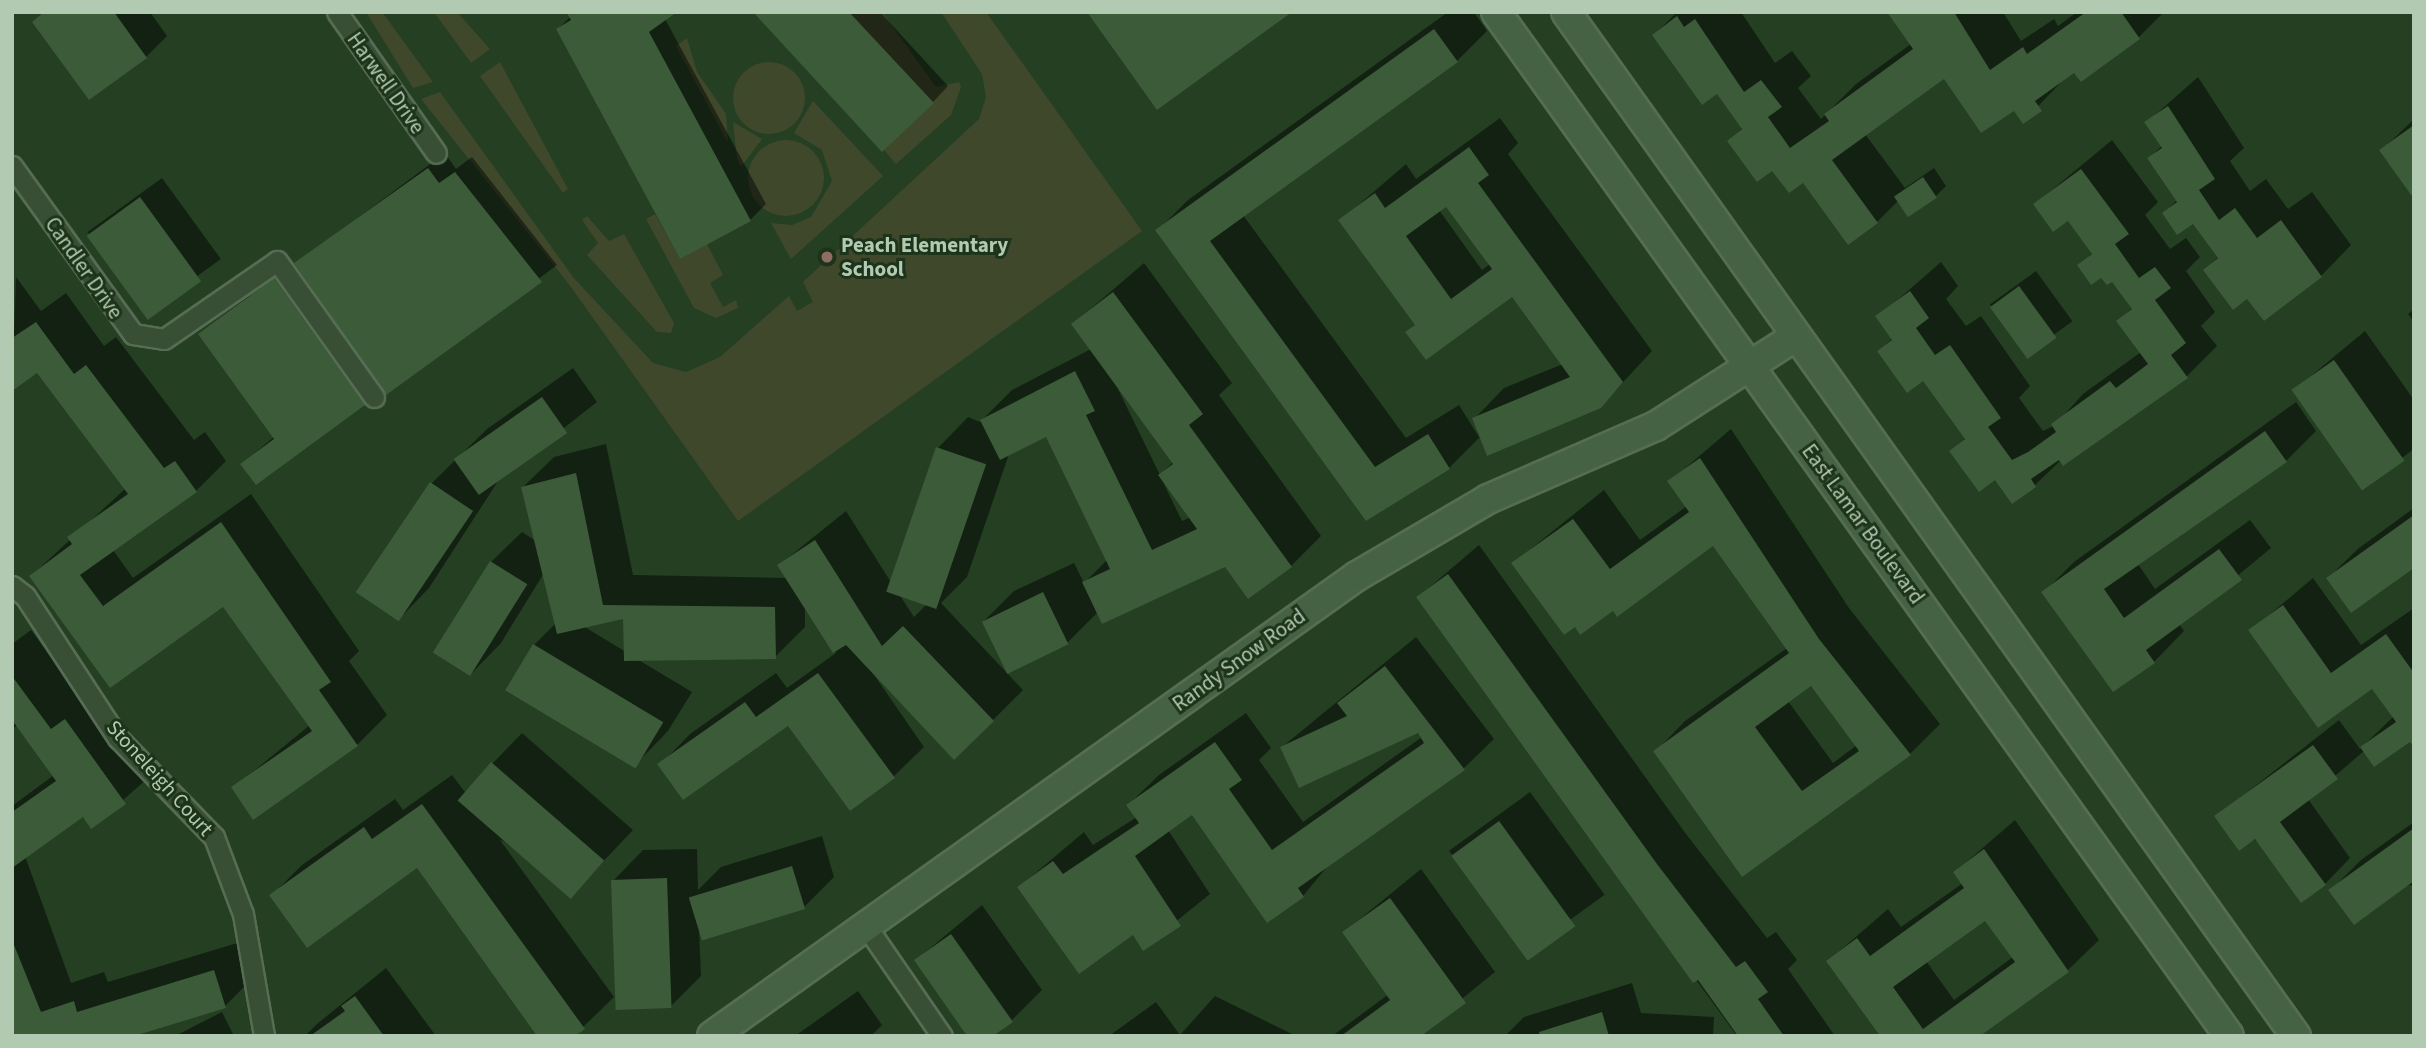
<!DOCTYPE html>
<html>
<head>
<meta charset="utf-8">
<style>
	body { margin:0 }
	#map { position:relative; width:2426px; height:1048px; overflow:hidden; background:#243f22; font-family:"Source Sans 3",sans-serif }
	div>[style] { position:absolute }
	.green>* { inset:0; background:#40482c }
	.round { border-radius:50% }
	.shadow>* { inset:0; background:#0007; transform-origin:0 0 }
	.building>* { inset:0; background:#3b5b39; transform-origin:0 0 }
	.roads { filter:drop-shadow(2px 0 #566d54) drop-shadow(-2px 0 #566d54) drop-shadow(0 2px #566d54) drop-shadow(0 -2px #566d54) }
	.street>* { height:19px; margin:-9.5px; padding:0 9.5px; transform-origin:9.5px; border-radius:9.5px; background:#384f36 }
	.secondary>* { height:28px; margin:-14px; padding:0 14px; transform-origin:14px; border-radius:14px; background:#456344 }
	.dots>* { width:19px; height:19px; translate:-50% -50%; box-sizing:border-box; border:4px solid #1d341b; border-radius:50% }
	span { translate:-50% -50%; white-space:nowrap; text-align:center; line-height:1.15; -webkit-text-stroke:6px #1d341b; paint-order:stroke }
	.street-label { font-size:21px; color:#b3cab2 }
	.poi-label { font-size:21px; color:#b3cab2; font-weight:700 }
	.left { translate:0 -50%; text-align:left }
	.frame { position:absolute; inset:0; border:14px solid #b3cab2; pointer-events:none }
</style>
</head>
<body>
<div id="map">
	<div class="green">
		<i style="clip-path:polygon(366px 12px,382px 12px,433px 82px,413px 88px)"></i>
		<i style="clip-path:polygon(434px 12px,457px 12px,490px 49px,471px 63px)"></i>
		<i style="clip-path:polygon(849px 12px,882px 12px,936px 87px,959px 82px,961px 87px,951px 115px,896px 164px,884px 150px)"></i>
		<i style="clip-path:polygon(941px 12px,986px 12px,1142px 231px,738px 521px,568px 283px,421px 99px,440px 92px,573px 277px,653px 363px,686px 372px,720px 357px,789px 296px,797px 311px,813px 302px,803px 282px,979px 119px,986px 97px,982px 74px)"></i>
		<i style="clip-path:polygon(687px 38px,697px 72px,726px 114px,728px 143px,676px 46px)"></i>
		<i style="clip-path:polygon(500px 62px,568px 189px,563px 193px,480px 76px)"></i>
		<i class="round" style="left:733px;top:62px;width:72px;height:72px"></i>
		<i style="clip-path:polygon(813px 101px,883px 176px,791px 259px,771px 223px,792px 225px,811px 217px,832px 181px,822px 150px,794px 133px)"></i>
		<i style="clip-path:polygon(733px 122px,762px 139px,741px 167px,737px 159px)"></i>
		<i class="round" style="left:748px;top:140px;width:76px;height:76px"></i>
		<i style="clip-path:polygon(655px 214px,680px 259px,707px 244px,723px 275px,710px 283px,723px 307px,736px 300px,738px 308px,716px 318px,694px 308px,646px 219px)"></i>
		<i style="clip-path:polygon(587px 216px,609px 241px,624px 234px,674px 323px,671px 333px,657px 332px,587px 255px,598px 243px,582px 220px)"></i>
	</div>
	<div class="shadow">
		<i style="clip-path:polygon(44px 12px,150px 12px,167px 36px,146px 57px,34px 22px)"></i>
		<i style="clip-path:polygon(566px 12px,674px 12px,665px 19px,766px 204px,750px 220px,558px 29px,570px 17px)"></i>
		<i style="clip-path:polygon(755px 12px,880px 12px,948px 86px,933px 102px)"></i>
		<i style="clip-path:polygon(evenodd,1448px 12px,1474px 12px,1487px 31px,1457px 61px,1243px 215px,1406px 438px,1459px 405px,1479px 437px,1474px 419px,1504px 388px,1563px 364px,1513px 295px,1408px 332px,1416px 324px,1341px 220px,1406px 164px,1416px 179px,1500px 118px,1518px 143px,1508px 154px,1652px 351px,1600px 407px,1481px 436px,1449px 468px,1366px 519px,1158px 230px,1188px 200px,1448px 12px,1446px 204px,1490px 264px,1482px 270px,1439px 210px,1446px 204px)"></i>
		<i style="clip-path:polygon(1677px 12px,1741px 12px,1775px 63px,1792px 51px,1811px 76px,1798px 88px,1821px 119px,1856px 84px,1911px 44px,1892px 12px,2003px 12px,2021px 41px,2054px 19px,2058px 26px,2077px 12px,2164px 12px,2139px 37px,2068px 75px,2023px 122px,2014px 108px,1945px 77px,1865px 134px,1905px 188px,1934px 168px,1946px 186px,1936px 196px,1899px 200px,1877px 222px,1729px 141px,1743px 127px,1717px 92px,1654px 35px)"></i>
		<i style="clip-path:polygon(2198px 77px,2244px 148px,2230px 161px,2250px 191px,2266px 179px,2288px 209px,2312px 192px,2351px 245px,2321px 276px,2248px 297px,2205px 270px,2219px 256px,2193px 221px,2164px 213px,2177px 200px,2149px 158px,2162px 146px,2146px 123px)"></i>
		<i style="clip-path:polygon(2414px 119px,2414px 196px,2381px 151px)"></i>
		<i style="clip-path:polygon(2112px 140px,2158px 202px,2145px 215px,2170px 249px,2186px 238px,2200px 257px,2186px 271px,2215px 312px,2201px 326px,2217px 346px,2187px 376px,2061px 460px,2035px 485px,1996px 477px,1952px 451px,1966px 437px,1923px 379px,1879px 351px,1893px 338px,1878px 317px,1941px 262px,1958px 286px,1946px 299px,1966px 326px,1981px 316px,2030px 386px,2019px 398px,2043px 431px,2054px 426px,2083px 394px,2141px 352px,2119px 321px,2133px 307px,2112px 279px,2079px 266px,2093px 252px,2068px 218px,2035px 204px)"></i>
		<i style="clip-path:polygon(445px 153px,456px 169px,472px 157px,557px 265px,386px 392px,382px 386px,364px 404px,242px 464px,275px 436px,200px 334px,291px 263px,344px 331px,296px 264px)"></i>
		<i style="left:162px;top:178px;width:100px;height:92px;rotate:54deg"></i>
		<i style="clip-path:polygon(evenodd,1144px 263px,1232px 383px,1219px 395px,1321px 536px,1291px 566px,1226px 565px,1098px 612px,1067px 643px,984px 621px,1014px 591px,1074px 563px,1084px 583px,1108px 559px,1047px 434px,1009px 454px,967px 577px,941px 603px,1023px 690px,993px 720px,870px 669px,924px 747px,893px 777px,789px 723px,660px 765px,690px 734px,776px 673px,787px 688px,836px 653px,805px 605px,805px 627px,775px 657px,637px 659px,692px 692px,668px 731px,638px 762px,534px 645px,556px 623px,544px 573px,501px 643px,471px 674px,491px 562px,522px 532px,536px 541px,523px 487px,554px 457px,606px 444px,633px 575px,787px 578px,779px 565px,846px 511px,894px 587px,938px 448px,968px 417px,980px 422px,1012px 390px,1091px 349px,1073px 324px,1144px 263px,1120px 388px,1174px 461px,1160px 475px,1118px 389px,1120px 388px,1144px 263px,1163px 482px,1191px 517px,1182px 521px,1163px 482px,1144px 263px,899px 594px,927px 604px,914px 617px,899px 594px,1144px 263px,625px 616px,626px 652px,583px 626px,625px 616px)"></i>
		<i style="left:2036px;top:271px;width:62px;height:57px;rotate:54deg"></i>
		<i style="clip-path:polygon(16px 277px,41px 311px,66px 293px,104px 346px,116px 337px,194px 440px,205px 432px,226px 461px,196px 491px,113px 550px,133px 578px,251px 494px,359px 651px,349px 661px,387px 715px,357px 745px,254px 817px,233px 788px,310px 725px,223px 604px,110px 685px,31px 576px,126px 488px,38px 371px,12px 389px)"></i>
		<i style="clip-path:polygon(2414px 309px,2414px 322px,2408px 314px)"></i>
		<i style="clip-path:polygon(2365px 331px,2414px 400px,2414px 449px,2361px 488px,2294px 390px)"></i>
		<i style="clip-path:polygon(573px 368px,597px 402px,500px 478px,429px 588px,399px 619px,359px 592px,432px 483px,487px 429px)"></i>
		<i style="clip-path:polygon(2296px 402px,2316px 431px,2286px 461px,2138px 564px,2155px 589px,2250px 520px,2271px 548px,2179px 624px,2184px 631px,2154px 662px,2044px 592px,2074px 562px)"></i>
		<i style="clip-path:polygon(evenodd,1731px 429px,1849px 608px,1940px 724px,1910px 754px,1742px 874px,1655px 752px,1685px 721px,1787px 648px,1714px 544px,1613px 609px,1513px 563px,1604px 490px,1640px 540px,1687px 506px,1670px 481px,1731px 429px,1812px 683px,1857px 745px,1833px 763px,1788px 701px,1812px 683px)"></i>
		<i style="clip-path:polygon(2414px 508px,2414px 566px,2328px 578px,2359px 548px)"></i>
		<i style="clip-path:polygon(1479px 545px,1686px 834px,1767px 938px,1776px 932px,1797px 960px,1788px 969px,1835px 1036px,1737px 1036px,1418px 597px)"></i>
		<i style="clip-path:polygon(2313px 578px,2361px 645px,2414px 608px,2414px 744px,2410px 739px,2364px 751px,2308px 799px,2350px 858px,2325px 884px,2217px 816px,2339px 720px,2360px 749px,2394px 716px,2373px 687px,2318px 726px,2250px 631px)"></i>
		<i style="clip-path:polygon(31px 630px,82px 700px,96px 690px,155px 772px,92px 827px,83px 815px,25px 856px,71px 983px,104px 972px,108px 982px,244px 941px,255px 976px,225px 1006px,12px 1036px,12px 806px,54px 775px,18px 725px,12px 729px,12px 644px)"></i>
		<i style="clip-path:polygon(1416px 637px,1494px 739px,1463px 769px,1331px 862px,1303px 896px,1192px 813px,1168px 830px,1210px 894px,1143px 948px,1133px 933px,1019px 887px,1084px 832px,1093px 845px,1137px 817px,1128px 805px,1159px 775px,1246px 713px,1271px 748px,1259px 760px,1303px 822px,1422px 737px,1418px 731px,1282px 747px)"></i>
		<i style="clip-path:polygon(522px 733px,633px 830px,596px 869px,500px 840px,614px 997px,583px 1027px,418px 866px,271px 896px,302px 865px,395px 799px,403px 810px,452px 775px,465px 792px)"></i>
		<i style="left:1530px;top:792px;width:127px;height:100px;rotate:54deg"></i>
		<i style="clip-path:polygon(evenodd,2015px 820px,2099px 940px,2068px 970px,1977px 1036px,1882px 1036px,1828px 961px,1888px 909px,1901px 927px,1963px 883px,1955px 872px,2015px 820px,1985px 918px,2013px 957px,1954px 1000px,1926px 961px,1985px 918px)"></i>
		<i style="clip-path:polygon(2414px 822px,2414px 885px,2331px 890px,2361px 860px)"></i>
		<i style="clip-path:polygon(822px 836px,834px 877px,804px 907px,699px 930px,701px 976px,671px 1006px,613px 881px,643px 850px,697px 849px,698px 890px,721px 867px)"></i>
		<i style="clip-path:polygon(1421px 869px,1495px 972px,1416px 1036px,1332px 1036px,1389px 994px,1344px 932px)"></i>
		<i style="clip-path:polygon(982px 905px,1042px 990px,1012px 1020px,916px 960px)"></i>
		<i style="clip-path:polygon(386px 968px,436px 1036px,305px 1036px,317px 1024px)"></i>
		<i style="clip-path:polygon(1632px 983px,1641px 1013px,1714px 1017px,1713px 1036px,1505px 1036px,1524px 1017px)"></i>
		<i style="clip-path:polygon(858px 991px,882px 1025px,871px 1036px,795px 1036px)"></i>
		<i style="clip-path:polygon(1215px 996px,1296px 1036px,1109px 1036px,1156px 1002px,1180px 1035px)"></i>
		<i style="clip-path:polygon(222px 1012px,234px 1036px,175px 1036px)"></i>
	</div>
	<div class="building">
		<i style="clip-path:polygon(44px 12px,114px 12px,147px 58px,89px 100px,32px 22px)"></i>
		<i style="clip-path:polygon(566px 12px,677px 12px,649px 32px,751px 221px,680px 259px,556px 29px,571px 20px)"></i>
		<i style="clip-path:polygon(753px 12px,849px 12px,934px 103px,882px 152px)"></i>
		<i style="clip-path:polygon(1087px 12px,1292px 12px,1157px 110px)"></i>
		<i style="clip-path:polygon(1887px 12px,1954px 12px,1990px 70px,2023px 47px,2027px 54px,2086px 12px,2121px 12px,2140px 39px,2081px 82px,2074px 73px,2035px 101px,2042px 111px,2023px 124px,2014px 111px,1981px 133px,1944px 79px,1832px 160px,1878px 223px,1848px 245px,1803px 183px,1789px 193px,1772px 171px,1757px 182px,1727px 141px,1742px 129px,1717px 94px,1702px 105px,1652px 35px,1677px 16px,1684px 27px,1695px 19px,1744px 92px,1761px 80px,1782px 107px,1768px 117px,1790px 148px,1829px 121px,1824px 114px,1913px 49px)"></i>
		<i style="clip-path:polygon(1434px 29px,1458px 62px,1210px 241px,1375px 467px,1428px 434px,1450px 469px,1366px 521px,1155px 230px)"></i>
		<i style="clip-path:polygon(2168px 106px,2215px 179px,2199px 190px,2219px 220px,2235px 208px,2257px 238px,2281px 220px,2322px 277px,2264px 321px,2247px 299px,2233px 310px,2203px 270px,2218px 258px,2193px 224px,2177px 235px,2162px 213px,2177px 202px,2147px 158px,2162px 148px,2144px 122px)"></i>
		<i style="clip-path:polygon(2414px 125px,2414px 199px,2379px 150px)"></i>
		<i style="clip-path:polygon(evenodd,1469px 147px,1489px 175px,1478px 183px,1623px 382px,1601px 408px,1487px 456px,1472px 418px,1570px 377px,1512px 297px,1426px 360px,1405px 332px,1415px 325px,1338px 220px,1375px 193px,1385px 208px,1469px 147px,1446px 207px,1492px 269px,1451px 299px,1406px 236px,1446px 207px)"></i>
		<i style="clip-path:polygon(428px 168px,439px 183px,455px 172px,542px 282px,386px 395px,294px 263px)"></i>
		<i style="clip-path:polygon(2081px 169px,2129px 234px,2115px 244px,2139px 278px,2155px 267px,2171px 288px,2155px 300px,2186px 343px,2171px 355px,2188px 378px,2063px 466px,2059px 460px,2031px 479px,2036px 487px,2012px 504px,1995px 480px,1979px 492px,1949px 451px,1965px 439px,1923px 381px,1907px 393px,1877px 351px,1892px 340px,1875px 316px,1910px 291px,1929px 318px,1916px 328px,1935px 355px,1950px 345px,2001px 418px,1988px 427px,2012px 460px,2028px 452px,2056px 432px,2051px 424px,2110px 381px,2116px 388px,2148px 364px,2116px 321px,2132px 309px,2112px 282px,2107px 285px,2101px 278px,2091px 285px,2077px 265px,2092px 254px,2068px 221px,2053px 232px,2033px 204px)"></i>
		<i style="left:1923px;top:177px;width:25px;height:35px;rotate:56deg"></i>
		<i style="left:140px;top:197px;width:104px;height:66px;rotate:54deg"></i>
		<i style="clip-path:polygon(274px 278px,365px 405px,256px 485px,240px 464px,274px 439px,198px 334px)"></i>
		<i style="left:2019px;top:286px;width:64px;height:36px;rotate:54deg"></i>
		<i style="clip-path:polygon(1113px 292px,1203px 414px,1189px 425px,1292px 567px,1248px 599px,1225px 567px,1102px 624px,1082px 582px,1110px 569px,1046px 437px,1000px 460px,980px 420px,1075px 371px,1095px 411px,1086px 415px,1152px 550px,1197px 529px,1158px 475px,1173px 464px,1071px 324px)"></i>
		<i style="clip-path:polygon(36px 322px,74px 374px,86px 365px,164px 468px,175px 461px,197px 492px,80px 575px,103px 606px,221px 522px,331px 682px,319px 690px,358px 746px,253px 820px,231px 787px,312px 731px,223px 607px,110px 688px,29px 576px,72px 544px,67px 537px,128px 494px,37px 373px,12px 391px,12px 338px)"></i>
		<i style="left:2334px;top:360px;width:123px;height:52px;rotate:55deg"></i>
		<i style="left:542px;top:397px;width:44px;height:108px;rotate:55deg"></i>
		<i style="clip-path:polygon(2265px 431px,2287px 462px,2104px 589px,2124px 618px,2219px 549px,2242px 580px,2146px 650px,2155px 663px,2113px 692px,2041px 592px)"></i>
		<i style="left:936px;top:447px;width:53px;height:153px;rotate:19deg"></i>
		<i style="clip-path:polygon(evenodd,1700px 458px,1819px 639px,1911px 755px,1742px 877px,1653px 751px,1789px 653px,1713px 546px,1617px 617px,1613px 611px,1580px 635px,1575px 627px,1564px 635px,1511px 563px,1573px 519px,1610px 569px,1689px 512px,1667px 481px,1700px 458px,1811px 686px,1859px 751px,1802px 791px,1755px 727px,1811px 686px)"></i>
		<i style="clip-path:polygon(576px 473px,603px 605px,775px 607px,776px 659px,624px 661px,623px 619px,557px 634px,521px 487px)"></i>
		<i style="left:430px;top:482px;width:52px;height:133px;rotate:34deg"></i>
		<i style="clip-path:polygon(2414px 515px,2414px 568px,2351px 613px,2326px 578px)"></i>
		<i style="clip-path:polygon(815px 540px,882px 646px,903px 626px,994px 721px,954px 760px,846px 645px,833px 653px,777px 565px)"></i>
		<i style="left:490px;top:561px;width:44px;height:108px;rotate:32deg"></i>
		<i style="clip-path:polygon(1448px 574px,1657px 864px,1736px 967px,1745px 961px,1768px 992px,1758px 999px,1784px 1036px,1738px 1036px,1698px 980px,1693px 983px,1416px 597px)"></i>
		<i style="left:1043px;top:592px;width:58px;height:68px;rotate:64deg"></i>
		<i style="clip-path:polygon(2283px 605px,2331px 673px,2386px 634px,2414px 673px,2414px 747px,2410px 742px,2374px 767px,2360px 747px,2396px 722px,2372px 689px,2318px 728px,2248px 630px)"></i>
		<i style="left:533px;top:644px;width:152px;height:54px;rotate:31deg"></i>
		<i style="clip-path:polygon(1385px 666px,1465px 770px,1298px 888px,1304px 897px,1267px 923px,1192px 815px,1135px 856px,1181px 926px,1143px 951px,1133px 935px,1079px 974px,1017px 887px,1053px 861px,1063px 874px,1139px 823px,1126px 805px,1215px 742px,1242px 780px,1229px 789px,1272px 850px,1424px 743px,1418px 733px,1299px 788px,1280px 747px,1347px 716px,1337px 703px)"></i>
		<i style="clip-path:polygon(818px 673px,895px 778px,850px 811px,788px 726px,683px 800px,657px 764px,745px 702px,756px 717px)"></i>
		<i style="clip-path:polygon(12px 676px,51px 729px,65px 719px,126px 804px,91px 829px,83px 817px,12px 868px,12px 812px,56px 781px,12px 720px)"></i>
		<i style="clip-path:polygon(2313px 745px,2338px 779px,2280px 822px,2326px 885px,2301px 903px,2255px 839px,2239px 851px,2214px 816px)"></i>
		<i style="left:491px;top:762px;width:150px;height:51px;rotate:41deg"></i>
		<i style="clip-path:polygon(422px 804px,585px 1029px,575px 1036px,537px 1036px,417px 868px,307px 948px,269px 895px,364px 827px,372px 839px)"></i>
		<i style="left:1499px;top:821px;width:130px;height:59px;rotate:54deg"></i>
		<i style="clip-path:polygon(2414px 828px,2414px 881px,2354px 925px,2328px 890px)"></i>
		<i style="clip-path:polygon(evenodd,1984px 849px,2069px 972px,1980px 1036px,1880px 1036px,1826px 961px,1857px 938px,1870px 956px,1964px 888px,1953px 872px,1984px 849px,1985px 921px,2015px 962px,1923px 1029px,1893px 987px,1985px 921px)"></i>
		<i style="left:792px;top:866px;width:45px;height:108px;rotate:73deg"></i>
		<i style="left:667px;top:878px;width:130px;height:56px;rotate:88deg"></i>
		<i style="clip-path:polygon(1390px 898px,1466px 1003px,1421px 1036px,1341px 1036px,1390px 1000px,1342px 932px)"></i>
		<i style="clip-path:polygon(951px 934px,1013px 1022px,993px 1036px,967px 1036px,914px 960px)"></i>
		<i style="clip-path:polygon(12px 940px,41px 1012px,74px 1001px,77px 1012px,214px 970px,226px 1008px,134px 1036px,12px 1036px)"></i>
		<i style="clip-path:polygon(355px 996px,384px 1036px,310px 1036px,345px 1011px,341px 1006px)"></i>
		<i style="clip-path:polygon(1602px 1012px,1609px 1036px,1540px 1036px,1539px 1032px)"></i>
	</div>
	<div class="roads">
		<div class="street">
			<i style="left:337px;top:12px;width:172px;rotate:54.9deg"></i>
			<i style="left:12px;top:166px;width:207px;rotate:54.2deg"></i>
			<i style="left:133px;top:334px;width:31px;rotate:9deg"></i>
			<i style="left:164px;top:339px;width:137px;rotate:-34.6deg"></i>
			<i style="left:277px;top:261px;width:167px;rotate:54.5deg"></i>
			<i style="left:12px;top:586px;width:16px;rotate:38deg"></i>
			<i style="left:25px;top:596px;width:170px;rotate:56.8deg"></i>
			<i style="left:118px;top:738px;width:138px;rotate:45.9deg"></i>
			<i style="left:214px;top:837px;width:82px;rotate:69.4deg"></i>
			<i style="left:243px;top:914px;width:124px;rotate:80.2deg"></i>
			<i style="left:866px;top:926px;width:134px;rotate:55.4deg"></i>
		</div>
		<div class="secondary">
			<i style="left:1496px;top:12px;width:1259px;rotate:54.4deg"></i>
			<i style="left:1566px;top:12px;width:1258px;rotate:54.52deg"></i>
			<i style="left:712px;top:1036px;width:792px;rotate:-35.5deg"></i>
			<i style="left:1357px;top:576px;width:152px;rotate:-30.4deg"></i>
			<i style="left:1488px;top:499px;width:183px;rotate:-23.5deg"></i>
			<i style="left:1656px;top:426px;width:166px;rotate:-32.7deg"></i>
		</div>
	</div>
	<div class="dots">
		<i style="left:827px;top:257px;background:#8d6e63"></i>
	</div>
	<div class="street-label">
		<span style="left:386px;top:83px;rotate:55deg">Harwell Drive</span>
		<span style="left:84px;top:268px;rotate:55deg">Candler Drive</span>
		<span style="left:1863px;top:524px;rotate:54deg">East Lamar Boulevard</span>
		<span style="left:1239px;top:660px;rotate:-36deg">Randy Snow Road</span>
		<span style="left:160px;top:778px;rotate:48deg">Stoneleigh Court</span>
	</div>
	<div class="poi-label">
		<span class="left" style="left:841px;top:257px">Peach Elementary<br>School</span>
	</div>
	<div class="frame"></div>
</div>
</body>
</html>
